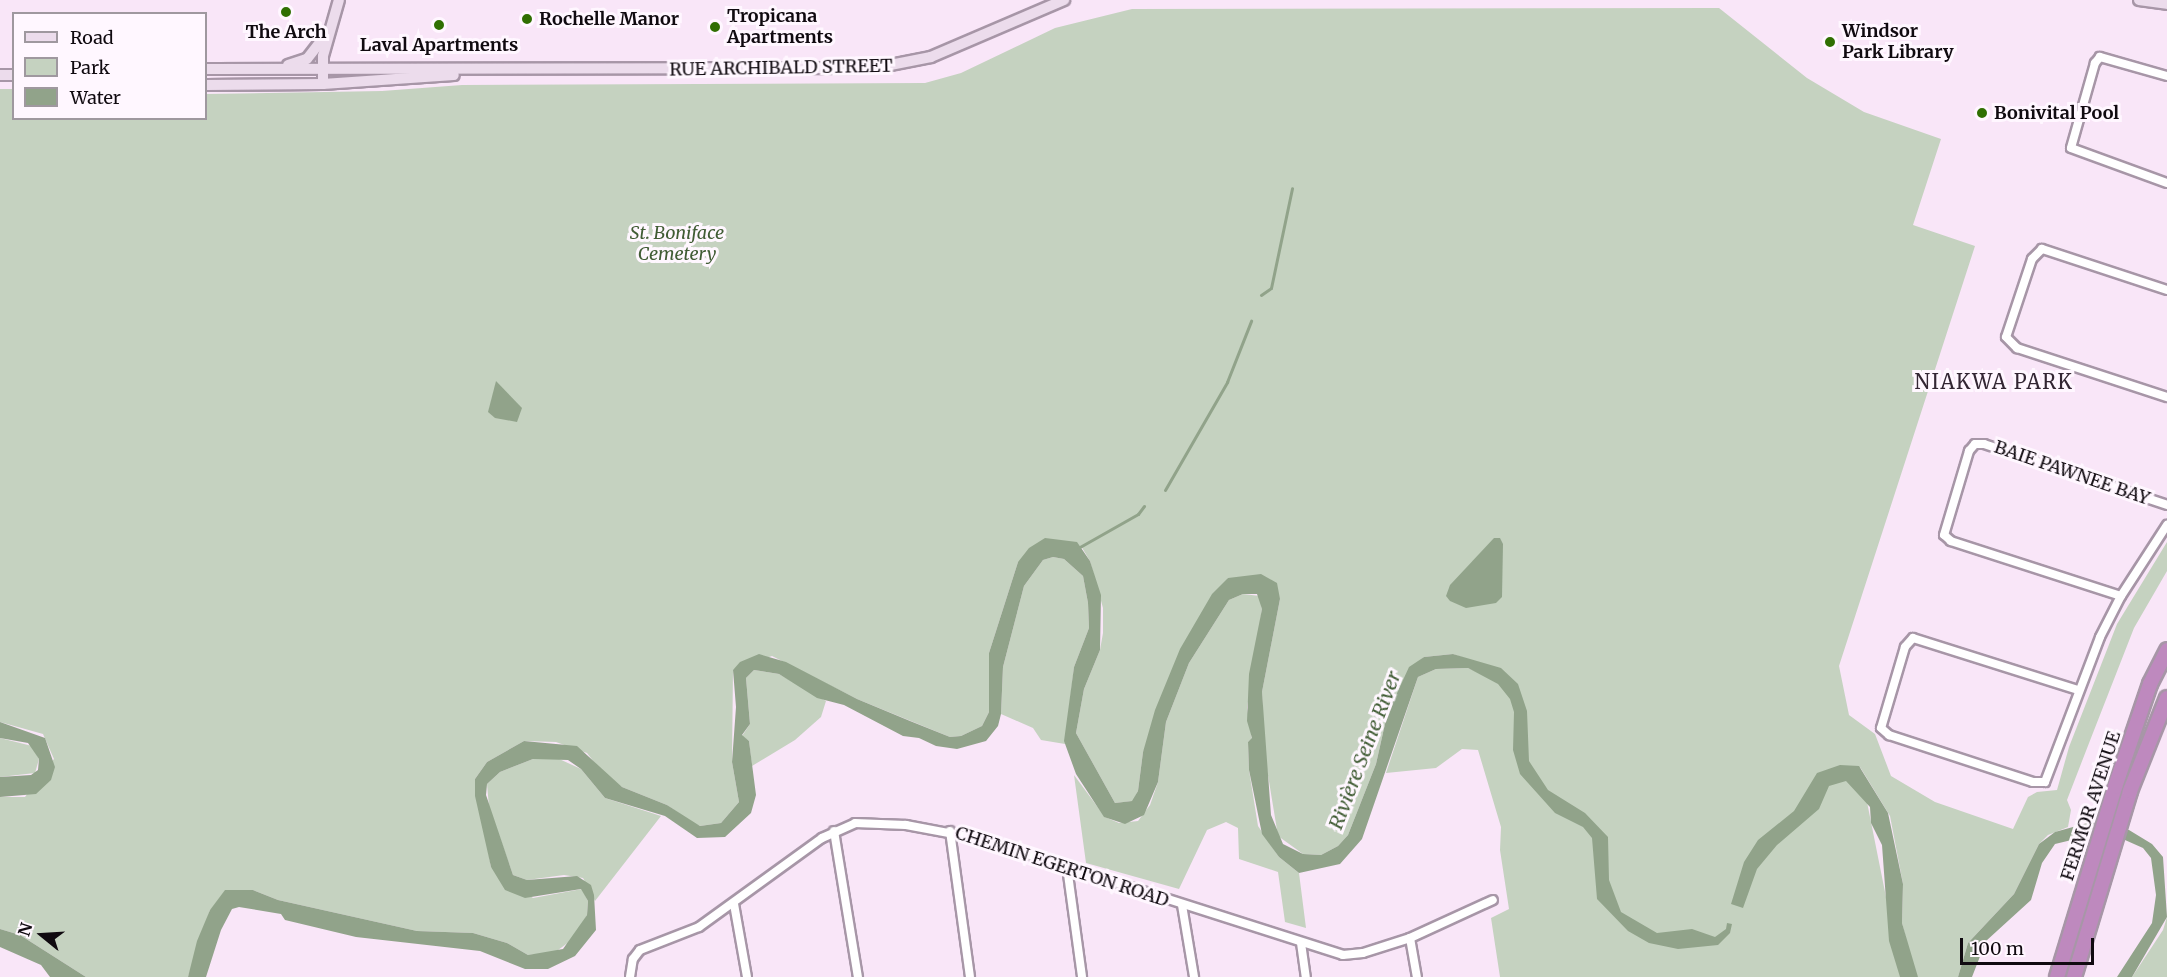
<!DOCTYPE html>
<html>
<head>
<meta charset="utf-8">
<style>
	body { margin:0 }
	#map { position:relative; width:2167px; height:977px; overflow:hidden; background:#f9e6f8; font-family:Merriweather,serif }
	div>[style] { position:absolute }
	.green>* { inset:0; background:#c5d2c0 }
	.water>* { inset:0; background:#91a38a }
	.stream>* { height:3px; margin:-1.5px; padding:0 1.5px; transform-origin:1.5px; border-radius:1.5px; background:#91a38a }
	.roads { filter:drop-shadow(2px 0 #a796a7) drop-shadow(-2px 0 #a796a7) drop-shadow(0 2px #a796a7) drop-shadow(0 -2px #a796a7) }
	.street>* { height:8px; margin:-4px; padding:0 4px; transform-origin:4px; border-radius:4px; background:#fff }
	.secondary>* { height:10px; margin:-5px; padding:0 5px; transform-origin:5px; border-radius:5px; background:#ecdcec }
	.highway>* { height:14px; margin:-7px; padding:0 7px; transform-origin:7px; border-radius:7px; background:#be89be }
	.dots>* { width:16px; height:16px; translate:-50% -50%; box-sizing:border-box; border:3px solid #fff7ff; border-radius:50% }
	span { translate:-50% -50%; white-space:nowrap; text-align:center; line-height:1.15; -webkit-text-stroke:6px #fff7ff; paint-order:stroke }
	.poi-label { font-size:18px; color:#100a10; font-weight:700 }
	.left { translate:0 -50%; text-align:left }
	.street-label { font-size:18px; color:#100a10 }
	.park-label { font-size:18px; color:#405c34; font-style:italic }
	.neighbourhood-label { font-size:20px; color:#332633; letter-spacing:1.5px }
	.water-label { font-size:20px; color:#425e36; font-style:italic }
	.legend { position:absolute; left:12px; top:12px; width:195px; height:108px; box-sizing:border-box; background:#fff7ff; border:2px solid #9f989f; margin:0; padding:8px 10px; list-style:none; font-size:18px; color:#100a10 }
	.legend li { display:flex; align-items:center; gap:12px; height:30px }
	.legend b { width:30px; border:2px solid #9f989f }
	.north { position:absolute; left:12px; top:905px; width:60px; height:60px; -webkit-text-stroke:4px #fff7ff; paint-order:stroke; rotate:288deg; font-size:16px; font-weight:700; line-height:24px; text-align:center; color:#100a10 }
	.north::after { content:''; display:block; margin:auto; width:21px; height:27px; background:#100a10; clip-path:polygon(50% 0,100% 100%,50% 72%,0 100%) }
	.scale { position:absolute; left:1960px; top:938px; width:134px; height:27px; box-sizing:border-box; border:3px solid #100a10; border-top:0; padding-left:8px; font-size:18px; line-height:21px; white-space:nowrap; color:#100a10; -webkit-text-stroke:4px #fff7ff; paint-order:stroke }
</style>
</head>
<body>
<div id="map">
	<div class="green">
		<i style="clip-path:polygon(1719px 8px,1807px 78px,1864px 112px,1941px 139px,1913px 225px,1975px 246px,1839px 666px,1849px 715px,1875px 734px,1891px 776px,1935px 802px,2013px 829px,2028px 797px,2037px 792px,2057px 790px,2069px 747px,2117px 624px,2167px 542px,2167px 571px,2134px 628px,2091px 738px,2067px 800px,2071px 810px,2068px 827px,2048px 835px,2039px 844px,2014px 894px,1968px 943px,1958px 977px,1918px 977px,1915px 974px,1902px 923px,1903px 884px,1890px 816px,1860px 767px,1902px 977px,1500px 977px,1491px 918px,1509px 909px,1500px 850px,1501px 827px,1478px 750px,1462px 749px,1436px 768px,1386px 773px,1418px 677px,1436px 669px,1468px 668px,1486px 676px,1479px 663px,1453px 654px,1424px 657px,1413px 666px,1387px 715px,1376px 764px,1348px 835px,1338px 846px,1321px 855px,1303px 854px,1278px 836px,1264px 751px,1262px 692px,1280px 599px,1228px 578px,1143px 752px,1138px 791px,1133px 801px,1115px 803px,1076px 733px,1084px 689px,1100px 650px,1103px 633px,1103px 608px,1090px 561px,1081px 546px,1018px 562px,989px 653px,989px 712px,982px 726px,961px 736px,950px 737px,857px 699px,772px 656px,733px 670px,732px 762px,739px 802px,721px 823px,700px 826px,693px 823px,667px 805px,622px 787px,605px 776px,587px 753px,556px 742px,524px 741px,487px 762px,475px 779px,491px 867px,533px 898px,582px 889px,588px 901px,587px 915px,573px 939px,554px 953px,528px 955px,507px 943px,473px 933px,417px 931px,278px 900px,253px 890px,210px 910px,188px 977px,86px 977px,20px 935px,0 929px,0 797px,25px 797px,54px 759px,43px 734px,0 722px,0 89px,13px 89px,14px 118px,206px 118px,206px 94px,382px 91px,462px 85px,925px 83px,961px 73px,1055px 28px,1132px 9px)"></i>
		<i style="clip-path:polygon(1053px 557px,1064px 559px,1083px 576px,1088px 603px,1089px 628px,1074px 667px,1065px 744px,1041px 740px,1033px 728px,1001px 714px,1003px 667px,1024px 586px,1043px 560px)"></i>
		<i style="clip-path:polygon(1243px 594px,1260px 596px,1262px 609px,1247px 708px,1252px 739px,1248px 742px,1249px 770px,1258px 826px,1279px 857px,1299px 873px,1306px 928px,1285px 922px,1278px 872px,1239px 859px,1238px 828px,1226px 822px,1207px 830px,1179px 889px,1086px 863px,1074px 775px,1105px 817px,1119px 823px,1138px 821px,1150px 805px,1158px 782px,1166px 722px,1189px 663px,1229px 600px)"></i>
		<i style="clip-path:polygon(754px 670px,779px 674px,826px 701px,821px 717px,795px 740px,752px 766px,749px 741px,742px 736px,750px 724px,746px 678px)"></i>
		<i style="clip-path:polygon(0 738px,32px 746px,39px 759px,35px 773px,0 777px)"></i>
		<i style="clip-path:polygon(557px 758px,581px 769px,605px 798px,661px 816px,595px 901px,583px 878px,564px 875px,527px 880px,513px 875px,489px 807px,487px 784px,500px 772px,533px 759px)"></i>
		<i style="clip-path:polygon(2167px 917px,2167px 977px,2132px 977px,2163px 930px)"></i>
	</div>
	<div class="water">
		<i style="clip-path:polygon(496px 381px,522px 408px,517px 422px,495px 418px,488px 412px)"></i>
		<i style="clip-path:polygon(1045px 538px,1077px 542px,1090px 561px,1101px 595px,1100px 650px,1084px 689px,1076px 733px,1115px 803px,1132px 801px,1138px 791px,1143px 752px,1155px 710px,1180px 649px,1212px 594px,1228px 578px,1261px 574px,1277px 583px,1280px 599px,1262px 692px,1271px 815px,1283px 844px,1303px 854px,1321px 855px,1338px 846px,1348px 835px,1376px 764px,1387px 715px,1409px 667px,1424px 657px,1453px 654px,1501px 668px,1518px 684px,1527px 711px,1529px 761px,1548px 790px,1585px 813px,1608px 837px,1609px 880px,1621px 912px,1657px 933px,1692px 929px,1715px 937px,1726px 929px,1727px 923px,1732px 924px,1730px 933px,1718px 945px,1678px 949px,1649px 943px,1628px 931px,1597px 899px,1592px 838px,1583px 827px,1555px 813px,1520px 774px,1513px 750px,1514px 712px,1510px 699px,1498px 684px,1468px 668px,1436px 669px,1418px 677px,1362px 839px,1340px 864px,1299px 873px,1279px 857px,1262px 834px,1249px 770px,1248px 742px,1252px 738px,1247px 721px,1249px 674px,1262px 609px,1257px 594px,1243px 594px,1229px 600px,1189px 663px,1166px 722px,1158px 782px,1144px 815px,1125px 824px,1104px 817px,1076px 774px,1064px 741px,1074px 667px,1089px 628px,1088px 603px,1083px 576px,1064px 559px,1053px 557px,1043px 560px,1024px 586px,1003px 667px,1001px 714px,998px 726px,986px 741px,957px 749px,936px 746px,919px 738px,903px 736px,844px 705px,817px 698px,779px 674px,754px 670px,746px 678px,750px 724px,742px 735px,749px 741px,756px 795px,751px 813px,725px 837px,697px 838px,665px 816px,605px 798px,581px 769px,568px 760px,533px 759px,500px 772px,487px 784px,486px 795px,513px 875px,527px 880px,577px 876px,591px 885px,594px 895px,596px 930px,575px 956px,548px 969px,525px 969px,480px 951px,356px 937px,285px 920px,281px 914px,239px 907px,232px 909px,221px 930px,206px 977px,188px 977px,197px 941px,210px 910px,225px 890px,253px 890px,278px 900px,417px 931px,473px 933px,507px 943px,528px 955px,563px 949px,587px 915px,588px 901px,581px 889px,525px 898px,505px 890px,491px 867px,475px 796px,475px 779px,487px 762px,524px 741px,577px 746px,622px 787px,667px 805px,700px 826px,721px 823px,739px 802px,732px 762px,736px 707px,733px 670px,740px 662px,759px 654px,786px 662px,857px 699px,910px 721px,950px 737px,961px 736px,982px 726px,989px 712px,989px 653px,1018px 562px,1029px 548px)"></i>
		<i style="clip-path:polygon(1494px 538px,1500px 538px,1503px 544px,1502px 597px,1496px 603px,1466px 608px,1450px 601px,1446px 596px,1450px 585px)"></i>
		<i style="clip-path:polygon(0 722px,45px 738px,55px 767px,51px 780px,36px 794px,0 797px,0 777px,31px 775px,38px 770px,39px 759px,28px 743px,0 738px)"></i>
		<i style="clip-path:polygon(1840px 765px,1859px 766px,1888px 813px,1903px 884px,1902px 923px,1918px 977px,1900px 977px,1889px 941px,1882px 845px,1871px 823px,1870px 807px,1846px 781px,1829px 786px,1819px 809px,1777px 845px,1757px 869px,1743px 908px,1731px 904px,1744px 862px,1758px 840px,1794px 811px,1817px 773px)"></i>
		<i style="clip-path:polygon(2091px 822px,2129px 830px,2152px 844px,2163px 857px,2167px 917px,2132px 977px,2117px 977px,2152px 923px,2156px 895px,2151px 858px,2143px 848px,2125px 840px,2084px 837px,2055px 844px,2042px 863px,2031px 900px,1986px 941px,1972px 977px,1958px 977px,1968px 943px,2014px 894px,2039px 844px,2055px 832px)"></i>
		<i style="clip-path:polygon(0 929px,20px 935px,86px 977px,50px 977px,41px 965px,0 947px)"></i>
	</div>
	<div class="stream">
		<i style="left:1261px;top:295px;width:12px;rotate:-35deg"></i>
		<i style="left:1271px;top:288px;width:102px;rotate:-78.1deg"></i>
		<i style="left:1165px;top:490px;width:125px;rotate:-60.1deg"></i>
		<i style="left:1227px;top:382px;width:66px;rotate:-68.5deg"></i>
		<i style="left:1078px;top:548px;width:69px;rotate:-29.5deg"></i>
		<i style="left:1138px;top:514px;width:10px;rotate:-53deg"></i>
	</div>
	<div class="roads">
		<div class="street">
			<i style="left:2167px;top:76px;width:70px;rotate:-164.2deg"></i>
			<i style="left:2100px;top:57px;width:8px;rotate:130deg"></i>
			<i style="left:2095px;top:63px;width:88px;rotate:105.8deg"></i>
			<i style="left:2071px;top:148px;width:102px;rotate:20deg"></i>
			<i style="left:2167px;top:290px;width:132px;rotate:-161.8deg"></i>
			<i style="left:2042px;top:249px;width:14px;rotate:135deg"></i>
			<i style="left:2032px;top:259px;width:82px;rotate:108.4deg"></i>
			<i style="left:2006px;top:337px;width:16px;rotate:45deg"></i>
			<i style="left:2017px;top:348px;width:158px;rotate:18.1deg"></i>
			<i style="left:2121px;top:596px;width:179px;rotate:-162.1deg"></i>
			<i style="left:1951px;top:541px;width:9px;rotate:-139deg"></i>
			<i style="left:1944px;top:535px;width:88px;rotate:-73.4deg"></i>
			<i style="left:1969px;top:451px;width:9px;rotate:-49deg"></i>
			<i style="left:1975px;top:444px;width:9px"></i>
			<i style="left:1984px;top:444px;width:193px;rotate:18.4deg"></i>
			<i style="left:2078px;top:690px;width:173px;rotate:-162.5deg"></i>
			<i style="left:1913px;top:638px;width:12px;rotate:132deg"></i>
			<i style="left:1905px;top:647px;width:84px;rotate:106.5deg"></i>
			<i style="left:1881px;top:728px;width:11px;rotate:41deg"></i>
			<i style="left:1889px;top:735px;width:151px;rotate:18.1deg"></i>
			<i style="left:2033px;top:782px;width:12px"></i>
			<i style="left:2045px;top:782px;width:155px;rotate:-69.2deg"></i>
			<i style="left:2100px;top:637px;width:46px;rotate:-62.9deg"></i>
			<i style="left:2121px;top:596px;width:85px;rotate:-57.1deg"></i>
			<i style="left:834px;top:831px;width:148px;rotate:80.7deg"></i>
			<i style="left:950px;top:831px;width:147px;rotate:82.2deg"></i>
			<i style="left:1067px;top:867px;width:111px;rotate:82.2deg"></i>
			<i style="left:734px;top:904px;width:74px;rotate:79.9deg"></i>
			<i style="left:1182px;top:905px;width:73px;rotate:80.5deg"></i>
			<i style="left:1410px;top:938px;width:40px;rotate:80deg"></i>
			<i style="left:1301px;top:943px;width:34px;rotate:82deg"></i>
			<i style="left:630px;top:977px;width:18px;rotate:-81deg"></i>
			<i style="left:633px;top:959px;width:11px;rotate:-52deg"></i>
			<i style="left:640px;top:950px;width:63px;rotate:-21.3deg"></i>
			<i style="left:699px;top:927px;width:152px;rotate:-35.9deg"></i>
			<i style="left:822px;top:838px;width:36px;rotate:-24deg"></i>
			<i style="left:855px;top:823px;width:51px;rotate:2.2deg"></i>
			<i style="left:906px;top:825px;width:75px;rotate:10.7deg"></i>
			<i style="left:980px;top:839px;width:381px;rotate:17.7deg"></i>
			<i style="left:1343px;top:955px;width:20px;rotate:-6deg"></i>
			<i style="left:1363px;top:953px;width:49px;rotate:-17.7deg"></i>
			<i style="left:1410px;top:938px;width:91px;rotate:-24.6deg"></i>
		</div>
		<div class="secondary">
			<i style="left:2139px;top:0;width:28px;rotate:8deg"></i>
			<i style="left:288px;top:65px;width:20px;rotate:-18deg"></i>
			<i style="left:307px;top:59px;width:28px;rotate:-52deg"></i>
			<i style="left:206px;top:69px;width:669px;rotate:-0.09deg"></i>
			<i style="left:875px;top:68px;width:57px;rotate:-11.1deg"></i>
			<i style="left:931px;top:57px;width:145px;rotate:-23.2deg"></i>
			<i style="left:0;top:75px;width:14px"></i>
			<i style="left:323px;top:84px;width:28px;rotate:-90deg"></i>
			<i style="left:323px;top:56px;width:58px;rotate:-74.1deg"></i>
			<i style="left:206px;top:85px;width:117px;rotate:-0.5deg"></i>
			<i style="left:323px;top:84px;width:131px;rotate:-3.9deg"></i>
		</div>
		<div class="highway">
			<i style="left:2057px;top:977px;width:199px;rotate:-73deg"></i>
			<i style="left:2115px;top:787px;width:109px;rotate:-71.2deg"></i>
			<i style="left:2150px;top:684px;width:38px;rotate:-63deg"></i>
			<i style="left:2074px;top:977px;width:194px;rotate:-73.2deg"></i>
			<i style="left:2130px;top:791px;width:100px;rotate:-68.3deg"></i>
		</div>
	</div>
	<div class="dots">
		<i style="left:286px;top:12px;background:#306f02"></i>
		<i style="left:527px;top:19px;background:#306f02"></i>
		<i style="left:439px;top:25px;background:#306f02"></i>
		<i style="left:715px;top:27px;background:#306f02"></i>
		<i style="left:1830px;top:42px;background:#306f02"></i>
		<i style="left:1982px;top:113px;background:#306f02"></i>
	</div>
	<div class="poi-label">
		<span class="left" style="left:727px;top:27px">Tropicana<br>Apartments</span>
		<span class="left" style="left:539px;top:19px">Rochelle Manor</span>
		<span style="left:286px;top:32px">The Arch</span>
		<span class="left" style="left:1842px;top:42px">Windsor<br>Park Library</span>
		<span style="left:439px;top:45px">Laval Apartments</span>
		<span class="left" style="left:1994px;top:113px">Bonivital Pool</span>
	</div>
	<div class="street-label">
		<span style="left:781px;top:68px;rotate:-1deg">RUE ARCHIBALD STREET</span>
		<span style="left:2072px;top:473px;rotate:19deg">BAIE PAWNEE BAY</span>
		<span style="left:2091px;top:806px;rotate:-72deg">FERMOR AVENUE</span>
		<span style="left:1062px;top:867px;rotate:18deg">CHEMIN EGERTON ROAD</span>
	</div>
	<div class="park-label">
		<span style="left:677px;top:244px">St. Boniface<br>Cemetery</span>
	</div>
	<div class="neighbourhood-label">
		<span style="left:1994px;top:381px">NIAKWA PARK</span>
	</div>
	<div class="water-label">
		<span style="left:1364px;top:750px;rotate:-69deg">Rivière Seine River</span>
	</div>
	<ul class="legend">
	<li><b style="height:8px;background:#ecdcec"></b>Road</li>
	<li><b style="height:16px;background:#c5d2c0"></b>Park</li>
	<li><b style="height:16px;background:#91a38a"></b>Water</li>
	</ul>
	<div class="north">N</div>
	<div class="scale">100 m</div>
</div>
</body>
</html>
